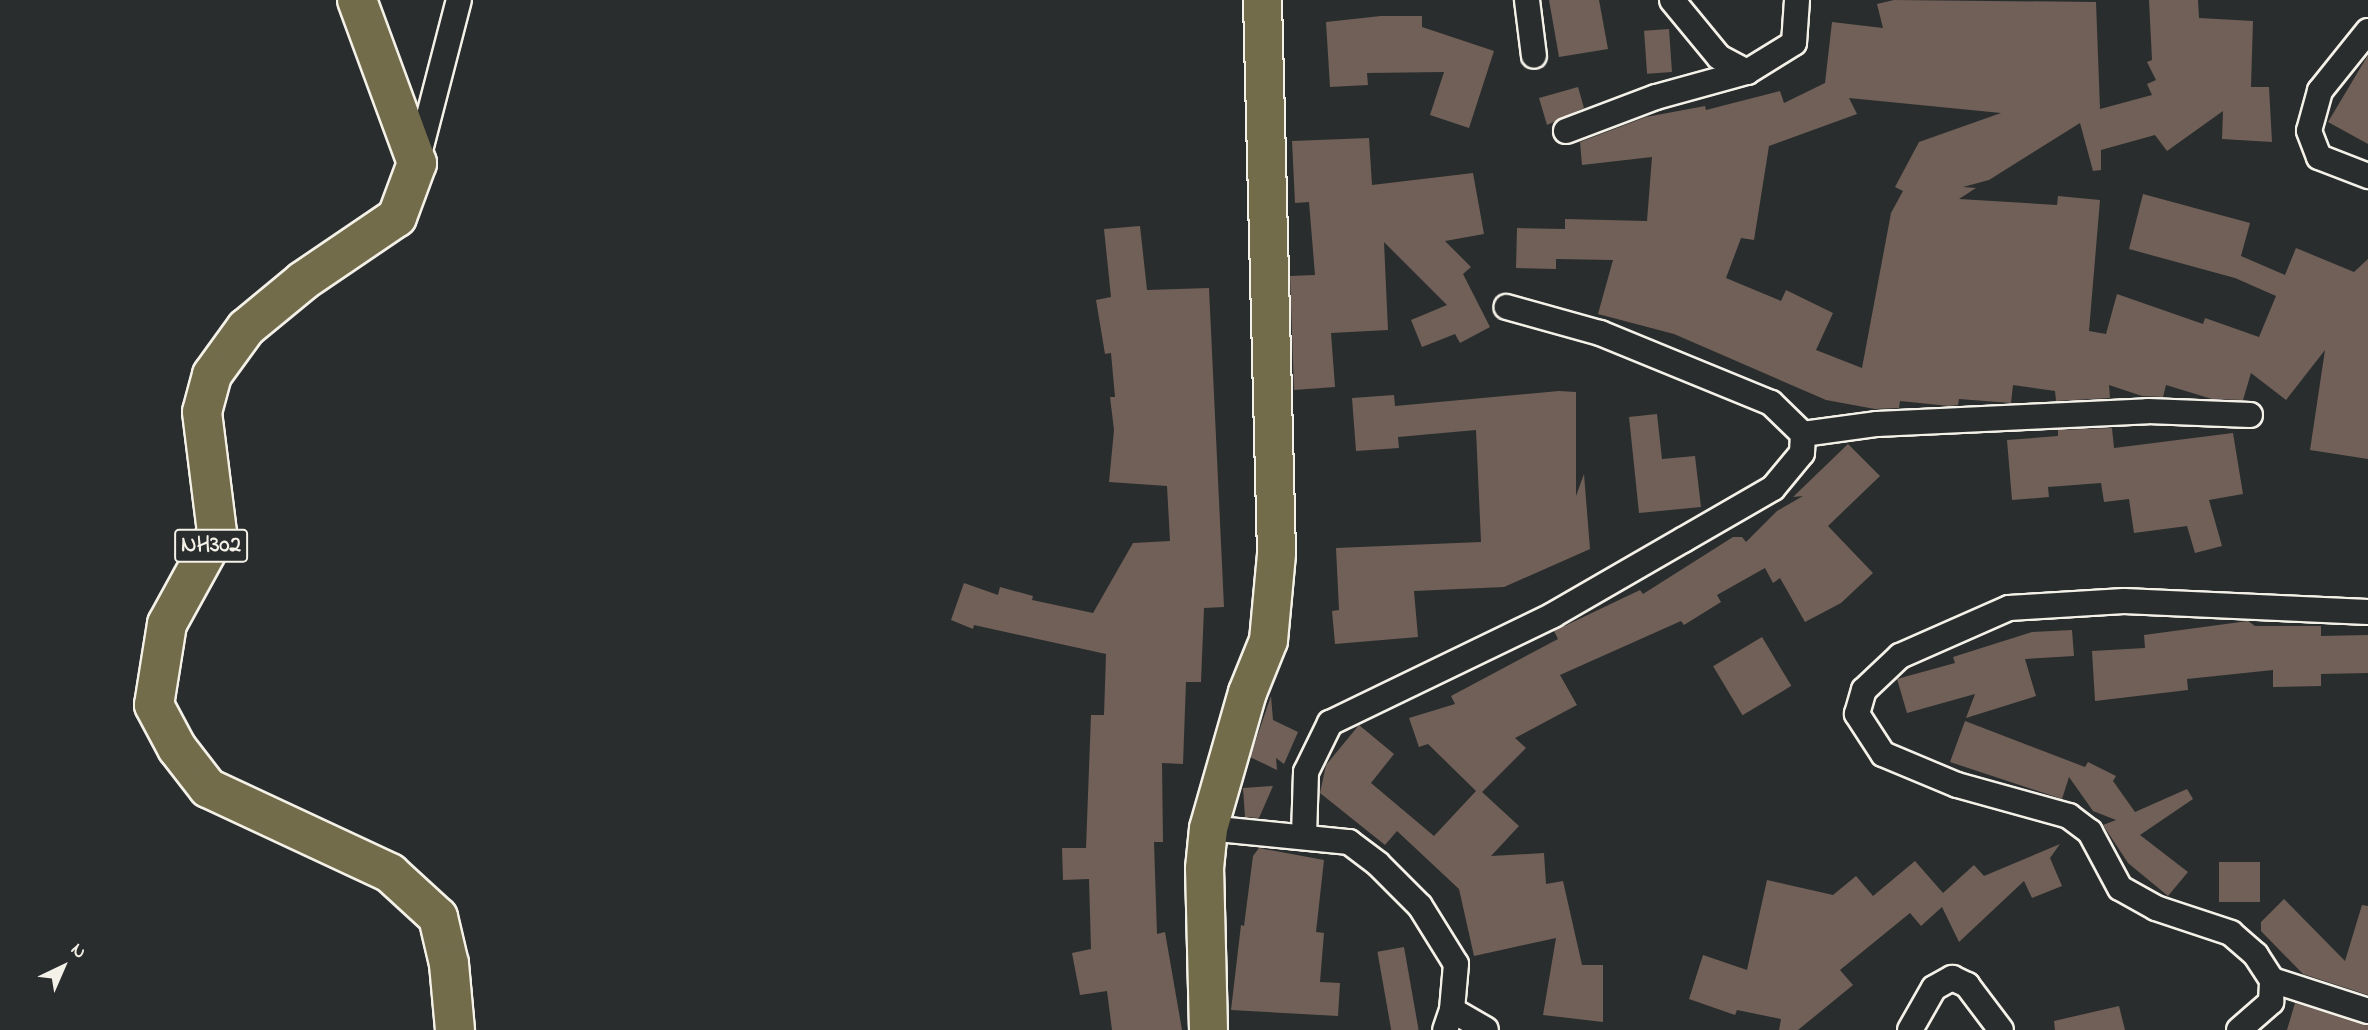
<!DOCTYPE html>
<html>
<head>
<meta charset="utf-8">
<style>
	body { margin:0 }
	#map { position:relative; width:2368px; height:1030px; overflow:hidden; background:#2a2d2e; font-family:"Indie Flower",sans-serif }
	div>[style] { position:absolute }
	.building>* { inset:0; background:#706057; transform-origin:0 0 }
	.roads { filter:drop-shadow(2px 0 #f4f1e8) drop-shadow(-2px 0 #f4f1e8) drop-shadow(0 2px #f4f1e8) drop-shadow(0 -2px #f4f1e8) }
	.minor>* { height:24px; margin:-12px; padding:0 12px; transform-origin:12px; border-radius:12px; background:#2a2d2e }
	.primary>* { height:37px; margin:-18.5px; padding:0 18.5px; transform-origin:18.5px; border-radius:18.5px; background:#726c4b }
	.trunk>* { height:38px; margin:-19px; padding:0 19px; transform-origin:19px; border-radius:19px; background:#726c4b }
	span { translate:-50% -50%; white-space:nowrap; text-align:center; line-height:1.15; -webkit-text-stroke:5px #2a2d2e; paint-order:stroke }
	.shield-label span { padding:2px 5px; background:#2a2d2e; border:2px solid; border-radius:5px; -webkit-text-stroke-width:0 }
	.shield-label { font-size:23px; color:#f4f1e8; font-weight:700 }
	.north { position:absolute; left:28px; top:932px; width:70px; height:70px; -webkit-text-stroke:5px #2a2d2e; paint-order:stroke; rotate:44deg; font-size:19px; font-weight:700; line-height:28px; text-align:center; color:#f4f1e8 }
	.north::after { content:''; display:block; margin:auto; width:24px; height:32px; background:#f4f1e8; clip-path:polygon(50% 0,100% 100%,50% 72%,0 100%) }
</style>
</head>
<body>
<div id="map">
	<div class="building">
		<i style="clip-path:polygon(1549px 0,1599px 0,1608px 49px,1559px 57px)"></i>
		<i style="clip-path:polygon(evenodd,1894px 0,2096px 2px,2100px 109px,2152px 95px,2147px 84px,2156px 80px,2147px 62px,2152px 60px,2149px 0,2198px 0,2199px 18px,2253px 21px,2251px 87px,2269px 87px,2272px 142px,2222px 139px,2223px 111px,2167px 151px,2155px 135px,2101px 150px,2101px 170px,2093px 171px,2080px 123px,1989px 180px,1963px 187px,1976px 188px,1959px 199px,2057px 205px,2058px 196px,2100px 200px,2089px 331px,2106px 334px,2117px 294px,2203px 324px,2205px 318px,2259px 337px,2276px 296px,2235px 278px,2129px 249px,2143px 194px,2250px 223px,2241px 256px,2285px 275px,2296px 248px,2354px 272px,2368px 259px,2368px 459px,2310px 450px,2325px 350px,2286px 400px,2251px 373px,2243px 400px,2212px 399px,2166px 385px,2163px 397px,2142px 396px,2109px 385px,2110px 398px,2056px 401px,2055px 391px,2013px 385px,2011px 403px,1959px 399px,1958px 405px,1949px 406px,1900px 401px,1899px 408px,1875px 409px,1826px 400px,1674px 334px,1598px 314px,1613px 260px,1556px 259px,1556px 269px,1516px 268px,1517px 228px,1565px 229px,1565px 219px,1647px 221px,1652px 157px,1582px 165px,1580px 142px,1646px 117px,1705px 106px,1706px 110px,1780px 91px,1784px 103px,1825px 83px,1832px 22px,1883px 28px,1877px 4px,1894px 0,1849px 98px,2001px 113px,1919px 142px,1895px 187px,1903px 191px,1891px 213px,1862px 368px,1816px 350px,1833px 313px,1786px 290px,1781px 301px,1726px 278px,1741px 238px,1754px 240px,1769px 146px,1857px 114px,1849px 98px)"></i>
		<i style="clip-path:polygon(1381px 16px,1422px 16px,1422px 27px,1494px 51px,1469px 128px,1430px 115px,1444px 72px,1367px 73px,1368px 85px,1330px 87px,1326px 22px)"></i>
		<i style="left:1669px;top:29px;width:43px;height:25px;rotate:86deg"></i>
		<i style="clip-path:polygon(2368px 55px,2368px 144px,2328px 122px)"></i>
		<i style="clip-path:polygon(1578px 87px,1584px 108px,1547px 125px,1539px 98px)"></i>
		<i style="clip-path:polygon(1369px 138px,1372px 185px,1473px 173px,1484px 234px,1445px 241px,1471px 267px,1463px 274px,1490px 327px,1460px 343px,1455px 334px,1422px 347px,1411px 320px,1447px 305px,1384px 242px,1388px 330px,1331px 333px,1335px 387px,1294px 390px,1290px 276px,1315px 275px,1309px 202px,1295px 203px,1292px 141px)"></i>
		<i style="clip-path:polygon(1140px 226px,1147px 290px,1209px 288px,1224px 607px,1204px 608px,1201px 682px,1186px 682px,1183px 764px,1162px 763px,1163px 842px,1154px 842px,1157px 934px,1165px 932px,1182px 1030px,1112px 1030px,1107px 991px,1080px 995px,1072px 953px,1091px 949px,1089px 879px,1063px 880px,1062px 848px,1086px 848px,1091px 715px,1104px 715px,1106px 654px,974px 625px,973px 629px,951px 620px,964px 583px,998px 595px,1000px 587px,1033px 596px,1032px 600px,1093px 613px,1133px 543px,1170px 541px,1167px 486px,1109px 482px,1114px 430px,1110px 397px,1115px 397px,1111px 353px,1105px 354px,1096px 300px,1111px 297px,1104px 229px)"></i>
		<i style="clip-path:polygon(1559px 391px,1576px 392px,1576px 496px,1584px 474px,1590px 549px,1504px 587px,1414px 591px,1418px 637px,1335px 644px,1332px 611px,1339px 610px,1336px 548px,1481px 542px,1476px 430px,1398px 437px,1399px 448px,1356px 451px,1352px 398px,1394px 395px,1395px 406px)"></i>
		<i style="clip-path:polygon(1657px 414px,1662px 459px,1695px 456px,1701px 507px,1639px 513px,1629px 417px)"></i>
		<i style="clip-path:polygon(2112px 428px,2114px 448px,2233px 433px,2243px 494px,2209px 500px,2222px 546px,2195px 553px,2187px 526px,2134px 533px,2129px 499px,2104px 502px,2101px 483px,2048px 487px,2049px 497px,2012px 500px,2007px 440px,2058px 436px,2058px 430px)"></i>
		<i style="clip-path:polygon(1848px 444px,1880px 476px,1828px 526px,1873px 573px,1841px 603px,1805px 622px,1780px 578px,1773px 583px,1765px 568px,1717px 595px,1721px 602px,1684px 625px,1681px 621px,1560px 675px,1577px 705px,1515px 738px,1526px 748px,1482px 792px,1519px 826px,1491px 856px,1544px 853px,1546px 884px,1563px 881px,1582px 965px,1603px 965px,1603px 1022px,1543px 1015px,1556px 938px,1474px 956px,1459px 889px,1397px 831px,1385px 845px,1320px 793px,1326px 765px,1359px 725px,1394px 754px,1371px 783px,1434px 836px,1476px 791px,1428px 744px,1419px 747px,1409px 718px,1455px 704px,1451px 696px,1558px 639px,1554px 631px,1640px 590px,1643px 594px,1733px 537px,1742px 537px,1746px 542px,1777px 511px,1803px 496px,1793px 497px)"></i>
		<i style="clip-path:polygon(2248px 621px,2255px 626px,2321px 626px,2321px 636px,2368px 635px,2368px 673px,2321px 674px,2321px 686px,2273px 687px,2273px 670px,2187px 679px,2188px 690px,2095px 701px,2092px 651px,2145px 648px,2144px 635px)"></i>
		<i style="clip-path:polygon(2072px 630px,2074px 656px,2025px 659px,2036px 696px,1966px 718px,1975px 694px,1907px 713px,1897px 679px,1955px 663px,1953px 657px,2032px 632px)"></i>
		<i style="left:1762px;top:637px;width:57px;height:57px;rotate:59deg"></i>
		<i style="clip-path:polygon(1271px 696px,1273px 720px,1298px 732px,1284px 764px,1276px 758px,1277px 770px,1250px 757px)"></i>
		<i style="clip-path:polygon(1965px 721px,2085px 767px,2088px 762px,2116px 776px,2113px 781px,2135px 812px,2187px 789px,2193px 799px,2140px 835px,2188px 872px,2168px 896px,2128px 863px,2103px 825px,2116px 820px,2093px 811px,2069px 777px,2062px 799px,1950px 762px)"></i>
		<i style="clip-path:polygon(1273px 786px,1259px 818px,1245px 817px,1243px 788px)"></i>
		<i style="clip-path:polygon(2060px 844px,2050px 858px,2062px 886px,2032px 898px,2024px 881px,1959px 942px,1942px 907px,1921px 926px,1910px 913px,1840px 970px,1853px 985px,1798px 1030px,1779px 1030px,1781px 1019px,1737px 1010px,1735px 1015px,1689px 999px,1703px 955px,1747px 970px,1767px 880px,1833px 895px,1856px 876px,1873px 896px,1915px 861px,1943px 893px,1974px 865px,1984px 876px)"></i>
		<i style="clip-path:polygon(1259px 848px,1324px 860px,1316px 932px,1324px 933px,1320px 982px,1340px 983px,1338px 1016px,1231px 1010px,1241px 925px,1244px 926px,1253px 856px)"></i>
		<i style="left:2219px;top:862px;width:41px;height:40px"></i>
		<i style="clip-path:polygon(2284px 899px,2345px 961px,2362px 905px,2368px 906px,2368px 995px,2303px 974px,2261px 931px,2261px 922px)"></i>
		<i style="left:1404px;top:947px;width:84px;height:27px;rotate:80deg"></i>
		<i style="clip-path:polygon(2295px 1003px,2368px 1025px,2368px 1030px,2287px 1030px)"></i>
		<i style="clip-path:polygon(2119px 1006px,2125px 1030px,2055px 1030px,2054px 1021px)"></i>
	</div>
	<div class="roads">
		<div class="minor">
			<i style="left:1527px;top:0;width:56px;rotate:82.9deg"></i>
			<i style="left:1672px;top:0;width:74px;rotate:50.5deg"></i>
			<i style="left:1719px;top:57px;width:32px;rotate:28deg"></i>
			<i style="left:1747px;top:72px;width:55px;rotate:-31.7deg"></i>
			<i style="left:1794px;top:43px;width:43px;rotate:-86deg"></i>
			<i style="left:2368px;top:31px;width:77px;rotate:128.7deg"></i>
			<i style="left:2320px;top:91px;width:41px;rotate:105.4deg"></i>
			<i style="left:2309px;top:131px;width:28px;rotate:69deg"></i>
			<i style="left:2319px;top:157px;width:53px;rotate:21.2deg"></i>
			<i style="left:1566px;top:131px;width:96px;rotate:-20.7deg"></i>
			<i style="left:1656px;top:97px;width:94px;rotate:-15.4deg"></i>
			<i style="left:417px;top:162px;width:167px;rotate:-75.5deg"></i>
			<i style="left:1803px;top:434px;width:75px;rotate:-7.7deg"></i>
			<i style="left:1877px;top:424px;width:271px;rotate:-2.7deg"></i>
			<i style="left:2148px;top:411px;width:102px;rotate:2.2deg"></i>
			<i style="left:1208px;top:828px;width:142px;rotate:5.7deg"></i>
			<i style="left:1349px;top:842px;width:36px;rotate:37deg"></i>
			<i style="left:1378px;top:864px;width:59px;rotate:45deg"></i>
			<i style="left:1420px;top:906px;width:68px;rotate:58.2deg"></i>
			<i style="left:1456px;top:964px;width:46px;rotate:95deg"></i>
			<i style="left:1452px;top:1010px;width:21px;rotate:109deg"></i>
			<i style="left:1304px;top:836px;width:64px;rotate:-88.2deg"></i>
			<i style="left:1306px;top:772px;width:55px;rotate:-63.9deg"></i>
			<i style="left:1330px;top:723px;width:248px;rotate:-25.8deg"></i>
			<i style="left:1553px;top:615px;width:150px;rotate:-30deg"></i>
			<i style="left:1683px;top:540px;width:104px;rotate:-30deg"></i>
			<i style="left:1773px;top:488px;width:45px;rotate:-50.4deg"></i>
			<i style="left:1802px;top:453px;width:19px;rotate:-87deg"></i>
			<i style="left:1803px;top:434px;width:45px;rotate:-135.9deg"></i>
			<i style="left:1771px;top:403px;width:185px;rotate:-157.7deg"></i>
			<i style="left:1600px;top:333px;width:97px;rotate:-164.4deg"></i>
			<i style="left:2272px;top:980px;width:101px;rotate:17.9deg"></i>
			<i style="left:1452px;top:1010px;width:39px;rotate:30deg"></i>
			<i style="left:1910px;top:1030px;width:48px;rotate:-60.3deg"></i>
			<i style="left:1934px;top:988px;width:21px;rotate:-29deg"></i>
			<i style="left:1952px;top:978px;width:17px;rotate:25deg"></i>
			<i style="left:1967px;top:985px;width:56px;rotate:52.9deg"></i>
			<i style="left:2239px;top:1030px;width:43px;rotate:-41.2deg"></i>
			<i style="left:2271px;top:1002px;width:22px;rotate:-87deg"></i>
			<i style="left:2272px;top:980px;width:30px;rotate:-123deg"></i>
			<i style="left:2256px;top:955px;width:33px;rotate:-139deg"></i>
			<i style="left:2231px;top:933px;width:79px;rotate:-161.6deg"></i>
			<i style="left:2156px;top:908px;width:41px;rotate:-150.9deg"></i>
			<i style="left:2120px;top:888px;width:64px;rotate:-118.2deg"></i>
			<i style="left:2090px;top:832px;width:26px;rotate:-143deg"></i>
			<i style="left:2069px;top:816px;width:116px;rotate:-164.5deg"></i>
			<i style="left:1957px;top:785px;width:80px;rotate:-157.3deg"></i>
			<i style="left:1883px;top:754px;width:48px;rotate:-123deg"></i>
			<i style="left:1857px;top:714px;width:25px;rotate:-74deg"></i>
			<i style="left:1864px;top:690px;width:50px;rotate:-43.4deg"></i>
			<i style="left:1900px;top:656px;width:119px;rotate:-23.8deg"></i>
			<i style="left:2009px;top:608px;width:115px;rotate:-3.5deg"></i>
			<i style="left:2124px;top:601px;width:244px;rotate:2.6deg"></i>
		</div>
		<div class="primary">
			<i style="left:1208px;top:1030px;width:162px;rotate:-91.4deg"></i>
			<i style="left:1204px;top:868px;width:40px;rotate:-84.3deg"></i>
			<i style="left:1208px;top:828px;width:141px;rotate:-74deg"></i>
			<i style="left:1247px;top:692px;width:56px;rotate:-68deg"></i>
			<i style="left:1268px;top:640px;width:87px;rotate:-84.7deg"></i>
			<i style="left:1276px;top:553px;width:553px;rotate:-91.45deg"></i>
		</div>
		<div class="trunk">
			<i style="left:357px;top:0;width:174px;rotate:69.8deg"></i>
			<i style="left:417px;top:163px;width:58px;rotate:110.3deg"></i>
			<i style="left:397px;top:217px;width:114px;rotate:145.8deg"></i>
			<i style="left:303px;top:281px;width:74px;rotate:140.5deg"></i>
			<i style="left:246px;top:328px;width:58px;rotate:125.9deg"></i>
			<i style="left:212px;top:375px;width:38px;rotate:105deg"></i>
			<i style="left:202px;top:412px;width:122px;rotate:82.9deg"></i>
			<i style="left:217px;top:533px;width:104px;rotate:118.8deg"></i>
			<i style="left:167px;top:624px;width:82px;rotate:99.1deg"></i>
			<i style="left:154px;top:705px;width:49px;rotate:61.9deg"></i>
			<i style="left:177px;top:748px;width:51px;rotate:52.2deg"></i>
			<i style="left:208px;top:788px;width:201px;rotate:25deg"></i>
			<i style="left:390px;top:873px;width:65px;rotate:42.5deg"></i>
			<i style="left:438px;top:917px;width:48px;rotate:76.8deg"></i>
			<i style="left:449px;top:964px;width:66px;rotate:84.8deg"></i>
		</div>
	</div>
	<div class="shield-label">
		<span style="left:211px;top:546px">NH302</span>
	</div>
	<div class="north">N</div>
</div>
</body>
</html>
